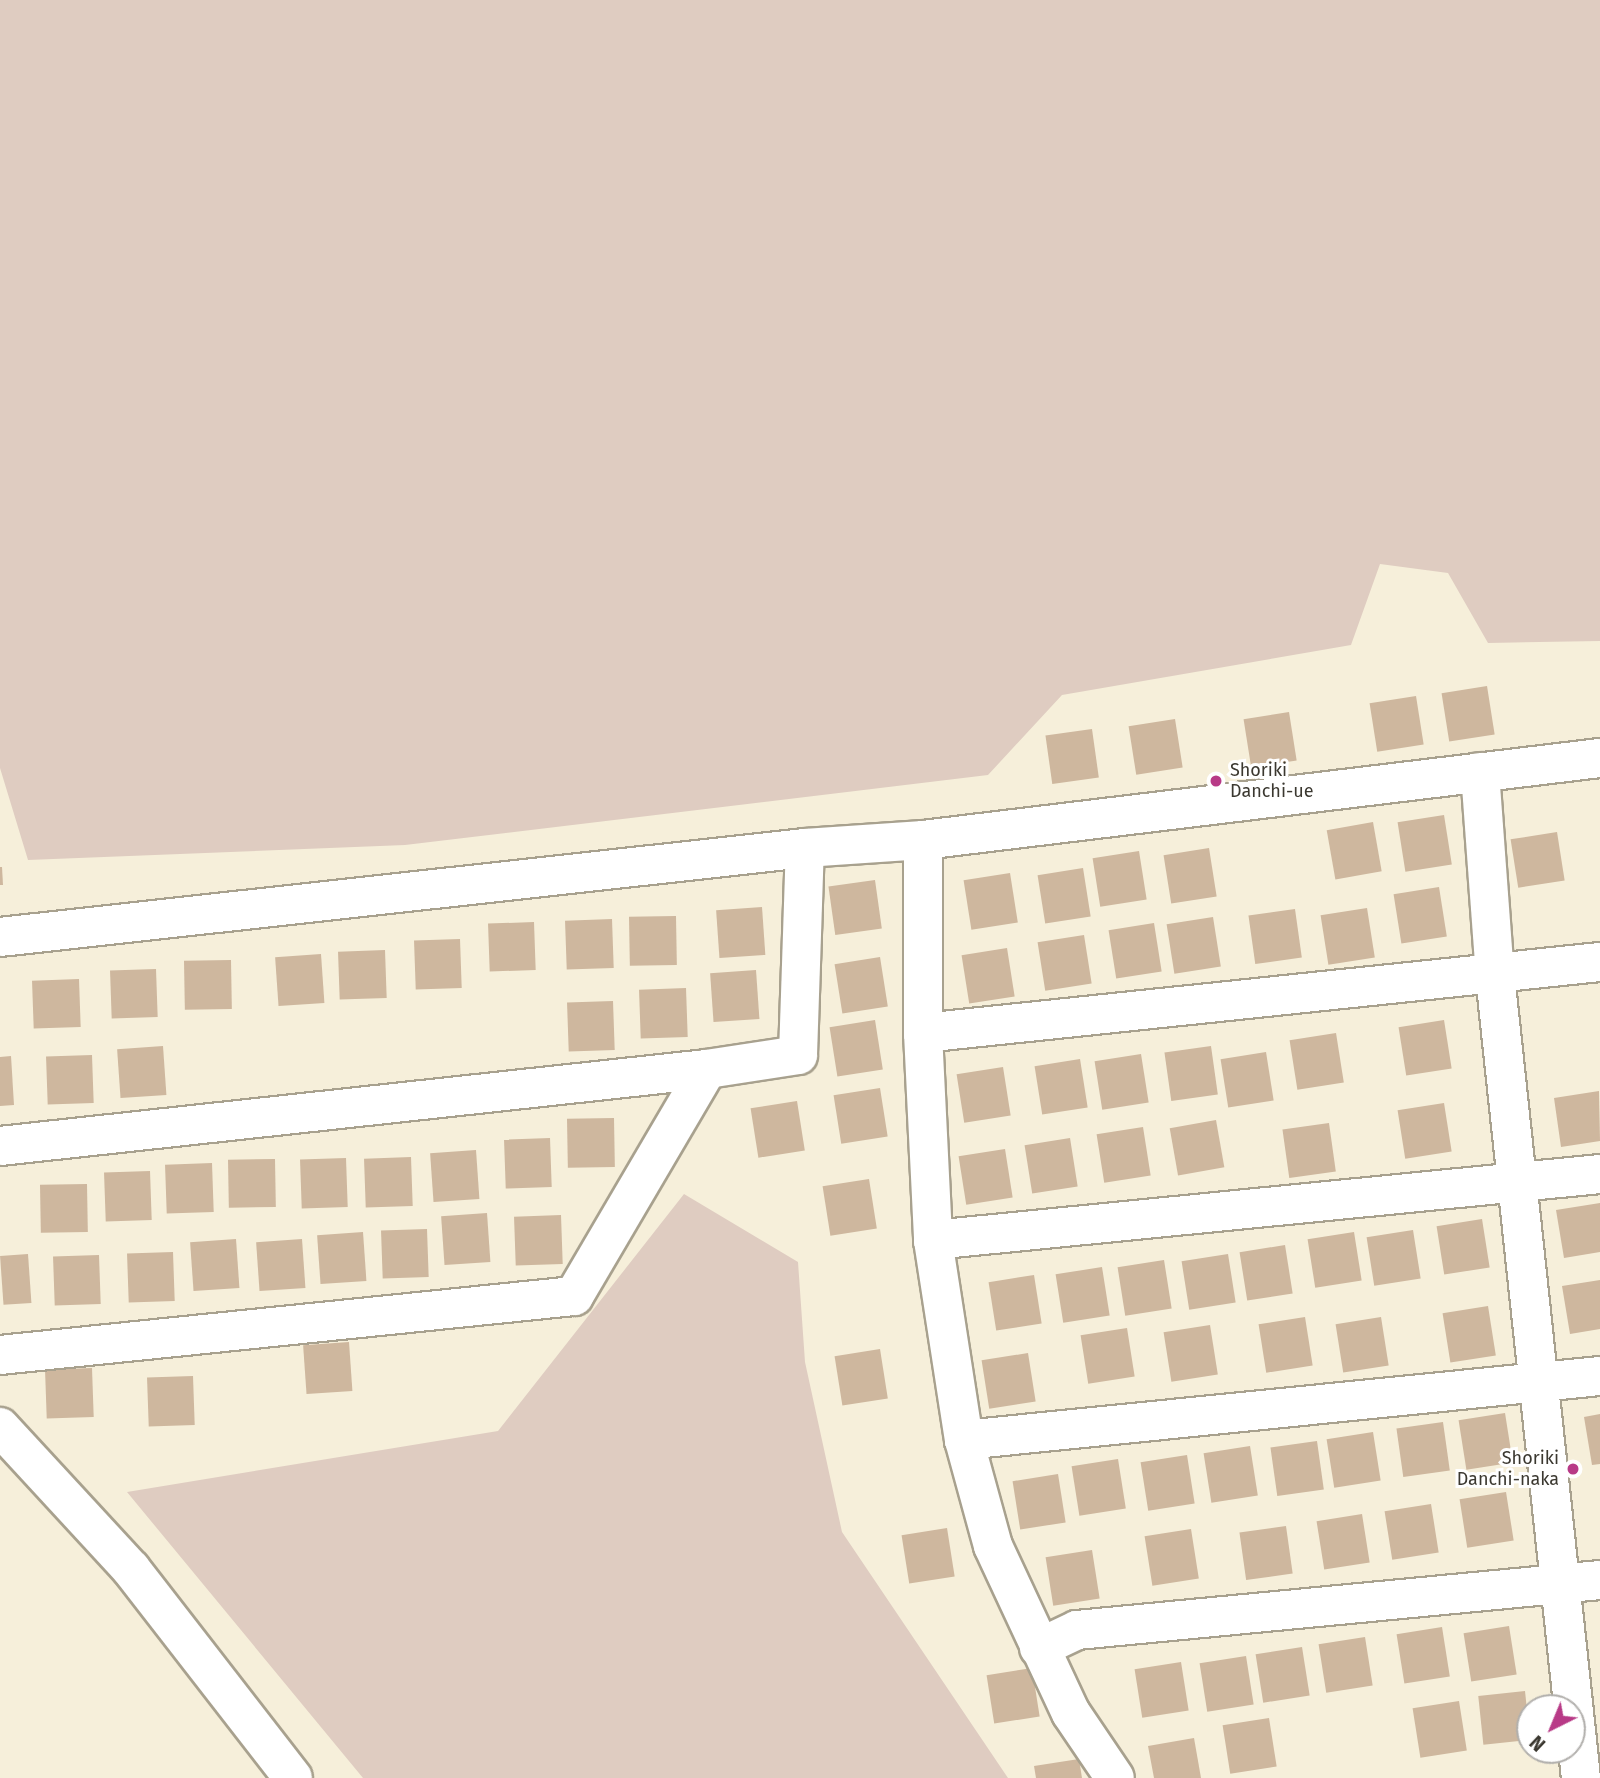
<!DOCTYPE html>
<html>
<head>
<meta charset="utf-8">
<style>
	body { margin:0 }
	#map { position:relative; width:1600px; height:1778px; overflow:hidden; background:#f6efda; font-family:"Fira Sans",sans-serif }
	div>[style] { position:absolute }
	.green>* { inset:0; background:#dfccc1 }
	.building>* { inset:0; background:#ceb79e; transform-origin:0 0 }
	.roads { filter:drop-shadow(2px 0 #a8a18e) drop-shadow(-2px 0 #a8a18e) drop-shadow(0 2px #a8a18e) drop-shadow(0 -2px #a8a18e) }
	.minor>* { height:38px; margin:-19px; padding:0 19px; transform-origin:19px; border-radius:19px; background:#fff }
	.dots>* { width:19px; height:19px; translate:-50% -50%; box-sizing:border-box; border:4px solid #fff; border-radius:50% }
	span { translate:-50% -50%; white-space:nowrap; text-align:center; line-height:1.15; -webkit-text-stroke:6px #fff; paint-order:stroke }
	.poi-label { font-size:18px; color:#3b3830 }
	.left { translate:0 -50%; text-align:left }
	.right { translate:-100% -50%; text-align:right }
	.north { position:absolute; left:1516px; top:1694px; width:70px; height:70px; box-sizing:border-box; background:#fff; border:2px solid #b1afac; border-radius:50%; rotate:223deg; font-size:19px; font-weight:700; line-height:28px; text-align:center; color:#3b3830 }
	.north::after { content:''; display:block; margin:auto; width:24px; height:32px; background:#b83a87; clip-path:polygon(50% 0,100% 100%,50% 72%,0 100%) }
</style>
</head>
<body>
<div id="map">
	<div class="green">
		<i style="clip-path:polygon(0 0,1600px 0,1600px 641px,1488px 643px,1448px 573px,1380px 564px,1351px 645px,1062px 695px,988px 775px,405px 845px,28px 860px,0 768px)"></i>
		<i style="clip-path:polygon(684px 1194px,798px 1262px,805px 1362px,842px 1532px,1008px 1778px,363px 1778px,127px 1492px,498px 1431px)"></i>
	</div>
	<div class="building">
		<i style="left:1487px;top:686px;width:49px;height:46px;rotate:81deg"></i>
		<i style="left:1416px;top:696px;width:49px;height:47px;rotate:81deg"></i>
		<i style="left:1289px;top:712px;width:49px;height:46px;rotate:81deg"></i>
		<i style="left:1175px;top:719px;width:49px;height:47px;rotate:81deg"></i>
		<i style="left:1092px;top:729px;width:49px;height:47px;rotate:82deg"></i>
		<i style="left:1444px;top:815px;width:50px;height:47px;rotate:81deg"></i>
		<i style="left:1373px;top:822px;width:50px;height:47px;rotate:80deg"></i>
		<i style="left:1557px;top:832px;width:49px;height:47px;rotate:81deg"></i>
		<i style="left:1209px;top:848px;width:49px;height:46px;rotate:81deg"></i>
		<i style="left:1139px;top:851px;width:49px;height:47px;rotate:81deg"></i>
		<i style="clip-path:polygon(0 867px,2px 867px,3px 885px,0 885px)"></i>
		<i style="left:1083px;top:868px;width:49px;height:46px;rotate:81deg"></i>
		<i style="left:1010px;top:873px;width:50px;height:47px;rotate:81deg"></i>
		<i style="left:875px;top:880px;width:49px;height:47px;rotate:82deg"></i>
		<i style="left:1439px;top:887px;width:50px;height:46px;rotate:81deg"></i>
		<i style="left:762px;top:907px;width:48px;height:46px;rotate:86deg"></i>
		<i style="left:1367px;top:908px;width:50px;height:47px;rotate:81deg"></i>
		<i style="left:1295px;top:909px;width:49px;height:47px;rotate:82deg"></i>
		<i style="left:676px;top:916px;width:49px;height:47px;rotate:89deg"></i>
		<i style="left:1213px;top:917px;width:50px;height:47px;rotate:81deg"></i>
		<i style="left:612px;top:919px;width:49px;height:47px;rotate:88deg"></i>
		<i style="left:534px;top:922px;width:48px;height:46px;rotate:88deg"></i>
		<i style="left:1154px;top:923px;width:49px;height:46px;rotate:81deg"></i>
		<i style="left:1084px;top:935px;width:49px;height:47px;rotate:81deg"></i>
		<i style="left:460px;top:939px;width:49px;height:46px;rotate:88deg"></i>
		<i style="left:1007px;top:948px;width:49px;height:46px;rotate:81deg"></i>
		<i style="left:385px;top:950px;width:48px;height:47px;rotate:88deg"></i>
		<i style="left:321px;top:954px;width:49px;height:46px;rotate:86deg"></i>
		<i style="left:880px;top:957px;width:50px;height:46px;rotate:81deg"></i>
		<i style="left:231px;top:960px;width:49px;height:47px;rotate:89deg"></i>
		<i style="left:156px;top:969px;width:48px;height:46px;rotate:88deg"></i>
		<i style="left:756px;top:970px;width:49px;height:46px;rotate:86deg"></i>
		<i style="left:79px;top:979px;width:48px;height:47px;rotate:88deg"></i>
		<i style="left:686px;top:988px;width:49px;height:47px;rotate:88deg"></i>
		<i style="left:613px;top:1001px;width:49px;height:46px;rotate:88deg"></i>
		<i style="left:875px;top:1020px;width:50px;height:46px;rotate:81deg"></i>
		<i style="left:1444px;top:1020px;width:49px;height:46px;rotate:81deg"></i>
		<i style="left:1336px;top:1033px;width:50px;height:47px;rotate:81deg"></i>
		<i style="left:163px;top:1046px;width:49px;height:46px;rotate:86deg"></i>
		<i style="left:1211px;top:1046px;width:49px;height:47px;rotate:82deg"></i>
		<i style="left:1266px;top:1052px;width:49px;height:46px;rotate:81deg"></i>
		<i style="left:1141px;top:1054px;width:49px;height:47px;rotate:81deg"></i>
		<i style="left:92px;top:1055px;width:48px;height:46px;rotate:88deg"></i>
		<i style="clip-path:polygon(11px 1056px,14px 1105px,0 1106px,0 1057px)"></i>
		<i style="left:1080px;top:1059px;width:49px;height:46px;rotate:81deg"></i>
		<i style="left:1003px;top:1067px;width:49px;height:47px;rotate:81deg"></i>
		<i style="left:880px;top:1088px;width:49px;height:47px;rotate:81deg"></i>
		<i style="clip-path:polygon(1599px 1091px,1600px 1141px,1561px 1147px,1554px 1098px)"></i>
		<i style="left:797px;top:1101px;width:50px;height:47px;rotate:81deg"></i>
		<i style="left:1444px;top:1103px;width:49px;height:47px;rotate:81deg"></i>
		<i style="left:614px;top:1118px;width:49px;height:47px;rotate:89deg"></i>
		<i style="left:1216px;top:1120px;width:48px;height:47px;rotate:80deg"></i>
		<i style="left:1329px;top:1123px;width:49px;height:47px;rotate:82deg"></i>
		<i style="left:1143px;top:1127px;width:49px;height:47px;rotate:81deg"></i>
		<i style="left:550px;top:1138px;width:49px;height:46px;rotate:88deg"></i>
		<i style="left:1070px;top:1138px;width:49px;height:46px;rotate:81deg"></i>
		<i style="left:1005px;top:1149px;width:49px;height:47px;rotate:81deg"></i>
		<i style="left:476px;top:1150px;width:49px;height:46px;rotate:86deg"></i>
		<i style="left:411px;top:1157px;width:49px;height:47px;rotate:88deg"></i>
		<i style="left:346px;top:1158px;width:49px;height:46px;rotate:88deg"></i>
		<i style="left:275px;top:1159px;width:48px;height:47px;rotate:89deg"></i>
		<i style="left:212px;top:1163px;width:49px;height:47px;rotate:88deg"></i>
		<i style="left:150px;top:1171px;width:49px;height:46px;rotate:88deg"></i>
		<i style="left:869px;top:1179px;width:50px;height:47px;rotate:81deg"></i>
		<i style="left:87px;top:1184px;width:48px;height:47px;rotate:89deg"></i>
		<i style="clip-path:polygon(1600px 1203px,1600px 1252px,1564px 1258px,1556px 1210px)"></i>
		<i style="left:487px;top:1213px;width:49px;height:46px;rotate:86deg"></i>
		<i style="left:561px;top:1215px;width:49px;height:47px;rotate:88deg"></i>
		<i style="left:1482px;top:1219px;width:49px;height:46px;rotate:81deg"></i>
		<i style="left:427px;top:1229px;width:48px;height:46px;rotate:88deg"></i>
		<i style="left:1413px;top:1230px;width:49px;height:47px;rotate:81deg"></i>
		<i style="left:363px;top:1232px;width:49px;height:46px;rotate:86deg"></i>
		<i style="left:1354px;top:1232px;width:49px;height:47px;rotate:81deg"></i>
		<i style="left:236px;top:1239px;width:49px;height:46px;rotate:86deg"></i>
		<i style="left:302px;top:1239px;width:49px;height:46px;rotate:86deg"></i>
		<i style="left:1285px;top:1245px;width:49px;height:46px;rotate:81deg"></i>
		<i style="left:173px;top:1252px;width:49px;height:46px;rotate:88deg"></i>
		<i style="left:28px;top:1254px;width:49px;height:28px;rotate:86deg"></i>
		<i style="left:1228px;top:1254px;width:49px;height:47px;rotate:81deg"></i>
		<i style="left:99px;top:1255px;width:49px;height:46px;rotate:88deg"></i>
		<i style="left:1164px;top:1260px;width:49px;height:47px;rotate:81deg"></i>
		<i style="left:1102px;top:1267px;width:49px;height:47px;rotate:81deg"></i>
		<i style="left:1034px;top:1275px;width:49px;height:46px;rotate:81deg"></i>
		<i style="clip-path:polygon(1600px 1280px,1600px 1329px,1570px 1334px,1562px 1286px)"></i>
		<i style="left:1488px;top:1306px;width:50px;height:46px;rotate:81deg"></i>
		<i style="left:1305px;top:1317px;width:49px;height:47px;rotate:81deg"></i>
		<i style="left:1381px;top:1317px;width:49px;height:46px;rotate:81deg"></i>
		<i style="left:1210px;top:1325px;width:50px;height:47px;rotate:81deg"></i>
		<i style="left:1127px;top:1328px;width:49px;height:47px;rotate:81deg"></i>
		<i style="left:349px;top:1342px;width:49px;height:46px;rotate:86deg"></i>
		<i style="left:880px;top:1349px;width:50px;height:46px;rotate:81deg"></i>
		<i style="left:1028px;top:1353px;width:49px;height:47px;rotate:81deg"></i>
		<i style="left:92px;top:1368px;width:49px;height:47px;rotate:88deg"></i>
		<i style="left:193px;top:1376px;width:49px;height:46px;rotate:88deg"></i>
		<i style="left:1505px;top:1413px;width:50px;height:47px;rotate:81deg"></i>
		<i style="clip-path:polygon(1600px 1414px,1600px 1464px,1592px 1465px,1584px 1417px)"></i>
		<i style="left:1443px;top:1422px;width:49px;height:47px;rotate:82deg"></i>
		<i style="left:1373px;top:1432px;width:49px;height:47px;rotate:81deg"></i>
		<i style="left:1317px;top:1441px;width:49px;height:47px;rotate:82deg"></i>
		<i style="left:1250px;top:1446px;width:50px;height:47px;rotate:81deg"></i>
		<i style="left:1187px;top:1455px;width:49px;height:47px;rotate:81deg"></i>
		<i style="left:1118px;top:1459px;width:50px;height:47px;rotate:81deg"></i>
		<i style="left:1058px;top:1474px;width:49px;height:46px;rotate:81deg"></i>
		<i style="left:1506px;top:1492px;width:49px;height:47px;rotate:81deg"></i>
		<i style="left:1431px;top:1504px;width:49px;height:47px;rotate:81deg"></i>
		<i style="left:1362px;top:1514px;width:49px;height:46px;rotate:81deg"></i>
		<i style="left:1286px;top:1526px;width:48px;height:47px;rotate:82deg"></i>
		<i style="left:947px;top:1528px;width:49px;height:46px;rotate:81deg"></i>
		<i style="left:1191px;top:1529px;width:50px;height:47px;rotate:81deg"></i>
		<i style="left:1092px;top:1550px;width:49px;height:47px;rotate:81deg"></i>
		<i style="left:1509px;top:1626px;width:49px;height:46px;rotate:81deg"></i>
		<i style="left:1442px;top:1627px;width:50px;height:46px;rotate:81deg"></i>
		<i style="left:1365px;top:1637px;width:49px;height:47px;rotate:81deg"></i>
		<i style="left:1302px;top:1647px;width:49px;height:47px;rotate:81deg"></i>
		<i style="left:1246px;top:1656px;width:49px;height:47px;rotate:81deg"></i>
		<i style="left:1181px;top:1662px;width:49px;height:47px;rotate:81deg"></i>
		<i style="left:1032px;top:1668px;width:49px;height:46px;rotate:81deg"></i>
		<i style="left:1525px;top:1691px;width:49px;height:47px;rotate:84deg"></i>
		<i style="left:1459px;top:1701px;width:50px;height:47px;rotate:81deg"></i>
		<i style="left:1269px;top:1718px;width:49px;height:47px;rotate:81deg"></i>
		<i style="clip-path:polygon(1194px 1738px,1201px 1778px,1154px 1778px,1148px 1746px)"></i>
		<i style="clip-path:polygon(1079px 1759px,1082px 1778px,1036px 1778px,1034px 1766px)"></i>
	</div>
	<div class="roads">
		<div class="minor">
			<i style="left:1480px;top:772px;width:205px;rotate:85.8deg"></i>
			<i style="left:1495px;top:976px;width:807px;rotate:83.88deg"></i>
			<i style="left:923px;top:840px;width:193px;rotate:90deg"></i>
			<i style="left:923px;top:1033px;width:207px;rotate:87.2deg"></i>
			<i style="left:933px;top:1240px;width:202px;rotate:81.2deg"></i>
			<i style="left:964px;top:1440px;width:110px;rotate:74.7deg"></i>
			<i style="left:993px;top:1546px;width:184px;rotate:65deg"></i>
			<i style="left:1071px;top:1713px;width:78px;rotate:55.9deg"></i>
			<i style="left:0;top:937px;width:810px;rotate:-6.31deg"></i>
			<i style="left:805px;top:848px;width:118px;rotate:-3.9deg"></i>
			<i style="left:923px;top:840px;width:682px;rotate:-6.91deg"></i>
			<i style="left:923px;top:1033px;width:681px;rotate:-5.99deg"></i>
			<i style="left:0;top:1146px;width:711px;rotate:-6.22deg"></i>
			<i style="left:933px;top:1240px;width:670px;rotate:-5.65deg"></i>
			<i style="left:0;top:1355px;width:577px;rotate:-5.87deg"></i>
			<i style="left:574px;top:1296px;width:263px;rotate:-59.6deg"></i>
			<i style="left:707px;top:1069px;width:92px;rotate:-8.7deg"></i>
			<i style="left:798px;top:1055px;width:207px;rotate:-88.1deg"></i>
			<i style="left:0;top:1427px;width:193px;rotate:47.3deg"></i>
			<i style="left:131px;top:1569px;width:264px;rotate:52.2deg"></i>
			<i style="left:964px;top:1440px;width:639px;rotate:-5.75deg"></i>
			<i style="left:1039px;top:1648px;width:42px;rotate:-25.3deg"></i>
			<i style="left:1077px;top:1630px;width:525px;rotate:-5.46deg"></i>
		</div>
	</div>
	<div class="dots">
		<i style="left:1216px;top:781px;background:#b83a87"></i>
		<i style="left:1573px;top:1469px;background:#b83a87"></i>
	</div>
	<div class="poi-label">
		<span class="left" style="left:1230px;top:781px">Shoriki<br>Danchi-ue</span>
		<span class="right" style="left:1559px;top:1469px">Shoriki<br>Danchi-naka</span>
	</div>
	<div class="north">N</div>
</div>
</body>
</html>
